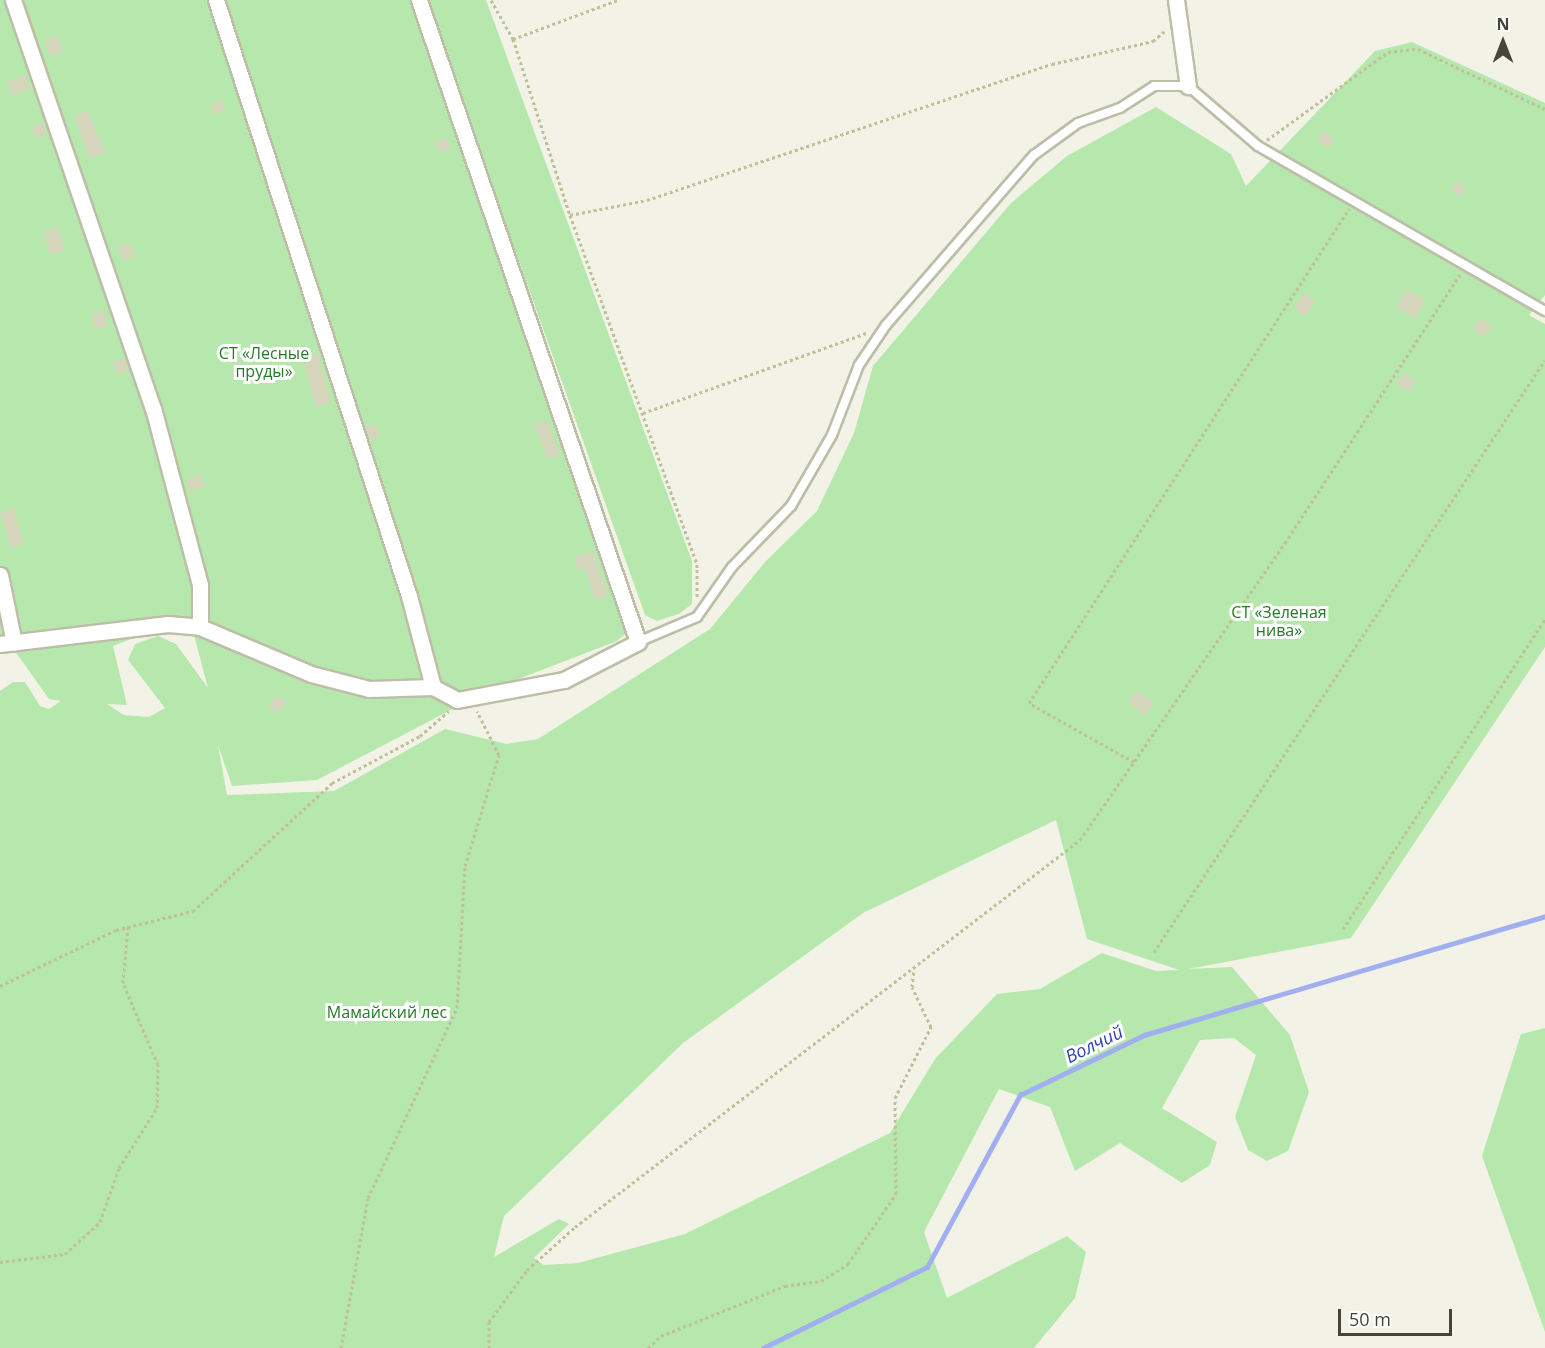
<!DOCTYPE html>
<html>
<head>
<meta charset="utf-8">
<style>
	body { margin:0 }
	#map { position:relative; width:1545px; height:1348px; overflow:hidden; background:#f2f3e6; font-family:"Open Sans",sans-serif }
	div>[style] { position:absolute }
	.green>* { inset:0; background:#b6e8ae }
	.stream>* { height:4.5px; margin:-2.25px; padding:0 2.25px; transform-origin:2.25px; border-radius:2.25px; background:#a1aff1 }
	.building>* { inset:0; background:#d4d5bb; transform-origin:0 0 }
	.path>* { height:3px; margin-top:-1.5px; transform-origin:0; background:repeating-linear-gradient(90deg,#bec099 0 3px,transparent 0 6px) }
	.roads { filter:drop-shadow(2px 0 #bdbea8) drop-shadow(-2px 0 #bdbea8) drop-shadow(0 2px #bdbea8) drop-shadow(0 -2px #bdbea8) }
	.lane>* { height:8px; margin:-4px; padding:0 4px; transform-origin:4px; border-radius:4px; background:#fff }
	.street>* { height:15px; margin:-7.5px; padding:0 7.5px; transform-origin:7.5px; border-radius:7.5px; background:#fff }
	span { translate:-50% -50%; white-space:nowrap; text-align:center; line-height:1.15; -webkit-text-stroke:6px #fff; paint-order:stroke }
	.park-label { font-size:16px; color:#28782a }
	.water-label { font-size:18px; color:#2d44b2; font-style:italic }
	.north { position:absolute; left:1473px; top:12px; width:60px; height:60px; -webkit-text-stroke:4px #fff; paint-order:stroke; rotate:0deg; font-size:16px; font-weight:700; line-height:24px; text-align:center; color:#454635 }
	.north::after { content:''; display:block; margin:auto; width:21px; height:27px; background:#454635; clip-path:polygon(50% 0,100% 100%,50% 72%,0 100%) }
	.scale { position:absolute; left:1338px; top:1309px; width:114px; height:27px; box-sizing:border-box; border:3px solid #454635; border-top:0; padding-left:8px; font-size:18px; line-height:21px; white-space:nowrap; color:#454635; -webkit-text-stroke:4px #fff; paint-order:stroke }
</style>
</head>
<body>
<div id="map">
	<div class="green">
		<i style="clip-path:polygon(evenodd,0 0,414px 0,638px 623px,617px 641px,487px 691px,317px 780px,232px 786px,218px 745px,227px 795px,334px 791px,445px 729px,507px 744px,538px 739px,710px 629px,765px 562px,817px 511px,854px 433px,873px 366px,1011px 203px,1067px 156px,1156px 107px,1231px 154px,1246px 186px,1375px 51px,1412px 42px,1545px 103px,1545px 295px,1529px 315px,1545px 324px,1545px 647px,1351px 938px,1189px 969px,1232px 967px,1290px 1035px,1309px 1092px,1288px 1151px,1267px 1161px,1248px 1150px,1235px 1117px,1256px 1055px,1234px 1038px,1200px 1040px,1162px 1108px,1217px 1142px,1210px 1165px,1182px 1183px,1120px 1143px,1075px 1171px,1050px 1107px,999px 1089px,924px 1232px,947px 1298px,1067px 1236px,1086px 1252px,1075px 1298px,1034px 1348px,0 1348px,0 691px,13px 682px,25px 682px,40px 706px,49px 709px,61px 701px,49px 699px,5px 637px,0 638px,0 0,189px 616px,208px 688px,176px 644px,158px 636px,135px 644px,128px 660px,165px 708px,149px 717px,124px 715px,107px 704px,127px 705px,113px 646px,189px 616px,0 0,1056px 820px,1087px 939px,1179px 970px,1156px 971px,1102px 953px,1040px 989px,997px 994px,935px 1059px,890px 1133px,685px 1234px,578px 1263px,544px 1265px,534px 1258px,569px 1224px,559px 1219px,494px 1257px,504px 1216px,683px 1043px,863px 913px,1056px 820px)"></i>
		<i style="clip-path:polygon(426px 0,486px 0,692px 561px,692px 604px,679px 614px,657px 621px,645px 615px)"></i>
		<i style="clip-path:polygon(1545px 1028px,1545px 1332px,1482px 1156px,1521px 1034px)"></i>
	</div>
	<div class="stream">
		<i style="left:763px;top:1348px;width:183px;rotate:-26.3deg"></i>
		<i style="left:927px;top:1267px;width:196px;rotate:-61.6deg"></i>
		<i style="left:1020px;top:1095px;width:138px;rotate:-25.8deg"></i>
		<i style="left:1144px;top:1035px;width:418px;rotate:-16.5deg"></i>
	</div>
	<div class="building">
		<i style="left:58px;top:36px;width:17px;height:14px;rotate:73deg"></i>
		<i style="left:25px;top:75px;width:15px;height:19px;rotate:70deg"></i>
		<i style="clip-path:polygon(222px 100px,225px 111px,214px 114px,210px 104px)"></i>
		<i style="clip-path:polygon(87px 111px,106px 153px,89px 158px,74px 115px)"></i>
		<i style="left:43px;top:123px;width:12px;height:12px;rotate:70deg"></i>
		<i style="left:1323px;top:131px;width:14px;height:11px;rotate:36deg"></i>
		<i style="left:447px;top:138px;width:11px;height:13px;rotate:75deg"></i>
		<i style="left:1457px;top:181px;width:11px;height:11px;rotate:34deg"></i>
		<i style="left:58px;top:227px;width:24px;height:16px;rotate:73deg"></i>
		<i style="left:130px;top:242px;width:15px;height:13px;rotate:70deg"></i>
		<i style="left:1407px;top:289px;width:22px;height:21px;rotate:32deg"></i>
		<i style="left:1304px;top:293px;width:14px;height:19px;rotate:34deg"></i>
		<i style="left:104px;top:311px;width:15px;height:14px;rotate:74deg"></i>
		<i style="left:1481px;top:318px;width:14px;height:14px;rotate:34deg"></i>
		<i style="left:318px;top:353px;width:51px;height:16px;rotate:75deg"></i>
		<i style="left:125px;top:358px;width:13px;height:13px;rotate:72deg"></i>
		<i style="left:1404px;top:373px;width:14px;height:13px;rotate:34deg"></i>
		<i style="left:547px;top:420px;width:37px;height:13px;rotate:70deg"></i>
		<i style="left:376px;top:424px;width:13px;height:11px;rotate:72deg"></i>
		<i style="left:202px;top:475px;width:12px;height:16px;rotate:76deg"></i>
		<i style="clip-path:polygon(14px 508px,23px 544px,11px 548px,0 512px)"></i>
		<i style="clip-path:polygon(593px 551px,608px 596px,594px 600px,585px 568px,578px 570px,573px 557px)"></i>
		<i style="left:1136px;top:691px;width:21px;height:15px;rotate:31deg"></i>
		<i style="left:271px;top:697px;width:14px;height:12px;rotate:8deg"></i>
	</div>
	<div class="path">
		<i style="left:491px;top:0;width:45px;rotate:60.6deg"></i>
		<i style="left:513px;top:39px;width:185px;rotate:72.1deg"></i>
		<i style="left:570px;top:215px;width:371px;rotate:70deg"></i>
		<i style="left:697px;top:564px;width:33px;rotate:90deg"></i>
		<i style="left:513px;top:39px;width:112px;rotate:-20.4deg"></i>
		<i style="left:1267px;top:140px;width:150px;rotate:-36deg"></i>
		<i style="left:1388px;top:52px;width:30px;rotate:-6deg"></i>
		<i style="left:1418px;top:49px;width:140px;rotate:25.3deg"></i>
		<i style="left:570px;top:215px;width:78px;rotate:-11deg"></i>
		<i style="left:647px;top:200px;width:427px;rotate:-18.6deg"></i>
		<i style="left:1052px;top:64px;width:104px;rotate:-12.8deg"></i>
		<i style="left:1153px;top:41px;width:16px;rotate:-40deg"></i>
		<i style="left:643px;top:413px;width:238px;rotate:-19.7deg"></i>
		<i style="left:1134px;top:762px;width:120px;rotate:-150.7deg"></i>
		<i style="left:1029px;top:703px;width:589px;rotate:-57.07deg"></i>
		<i style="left:1343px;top:929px;width:370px;rotate:-56.9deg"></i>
		<i style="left:1154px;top:952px;width:709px;rotate:-56.56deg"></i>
		<i style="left:0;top:986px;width:129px;rotate:-25.8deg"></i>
		<i style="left:116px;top:930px;width:79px;rotate:-13.9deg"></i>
		<i style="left:193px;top:911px;width:189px;rotate:-42.6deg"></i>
		<i style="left:332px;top:783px;width:100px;rotate:-28.1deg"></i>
		<i style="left:420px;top:736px;width:38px;rotate:-41deg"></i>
		<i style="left:0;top:1262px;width:65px;rotate:-7deg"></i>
		<i style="left:65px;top:1254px;width:47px;rotate:-42.4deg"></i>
		<i style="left:100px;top:1222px;width:57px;rotate:-70.6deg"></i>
		<i style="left:119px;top:1168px;width:71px;rotate:-57.7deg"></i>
		<i style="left:157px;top:1108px;width:43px;rotate:-88.7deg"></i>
		<i style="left:158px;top:1065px;width:89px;rotate:-113.1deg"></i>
		<i style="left:123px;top:983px;width:56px;rotate:-84.9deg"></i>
		<i style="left:341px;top:1348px;width:152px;rotate:-79.8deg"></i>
		<i style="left:368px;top:1198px;width:210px;rotate:-64.9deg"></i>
		<i style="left:457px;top:1008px;width:142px;rotate:-86.8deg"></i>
		<i style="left:465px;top:866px;width:116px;rotate:-73deg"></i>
		<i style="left:499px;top:755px;width:49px;rotate:-116.6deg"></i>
		<i style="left:489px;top:1348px;width:26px;rotate:-90deg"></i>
		<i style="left:489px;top:1322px;width:64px;rotate:-53.8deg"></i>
		<i style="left:527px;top:1270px;width:64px;rotate:-41.9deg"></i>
		<i style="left:575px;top:1227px;width:636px;rotate:-37.46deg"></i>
		<i style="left:1080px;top:840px;width:361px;rotate:-55.4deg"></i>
		<i style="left:1285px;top:543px;width:320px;rotate:-56.9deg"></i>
		<i style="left:648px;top:1348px;width:18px;rotate:-43deg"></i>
		<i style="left:661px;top:1336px;width:134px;rotate:-22deg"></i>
		<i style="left:785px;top:1286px;width:36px;rotate:-8deg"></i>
		<i style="left:821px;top:1281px;width:32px;rotate:-32deg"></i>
		<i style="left:848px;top:1264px;width:85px;rotate:-55.6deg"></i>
		<i style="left:896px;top:1194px;width:96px;rotate:-90.6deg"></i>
		<i style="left:895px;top:1098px;width:80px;rotate:-63.1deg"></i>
		<i style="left:931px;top:1027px;width:44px;rotate:-115.4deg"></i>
		<i style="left:912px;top:987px;width:18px;rotate:-84deg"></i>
	</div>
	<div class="roads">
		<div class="lane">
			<i style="left:638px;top:642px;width:64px;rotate:-23deg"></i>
			<i style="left:697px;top:617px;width:61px;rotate:-55deg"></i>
			<i style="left:732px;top:567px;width:85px;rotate:-46deg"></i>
			<i style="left:791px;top:506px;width:82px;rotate:-60deg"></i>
			<i style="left:832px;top:435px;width:75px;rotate:-68.9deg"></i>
			<i style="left:859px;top:365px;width:48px;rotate:-56deg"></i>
			<i style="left:886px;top:325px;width:225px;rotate:-49deg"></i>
			<i style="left:1034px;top:155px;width:54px;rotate:-36deg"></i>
			<i style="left:1078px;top:123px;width:45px;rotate:-19.7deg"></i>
			<i style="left:1120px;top:108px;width:40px;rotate:-32.9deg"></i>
			<i style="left:1154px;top:86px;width:34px"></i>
			<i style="left:1188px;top:86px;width:92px;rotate:40.6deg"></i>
			<i style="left:1258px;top:146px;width:331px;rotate:29.9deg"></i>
		</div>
		<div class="street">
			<i style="left:13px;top:0;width:431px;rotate:71.1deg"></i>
			<i style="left:153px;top:408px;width:183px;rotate:75.1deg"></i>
			<i style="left:200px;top:585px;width:42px;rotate:90deg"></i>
			<i style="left:216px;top:0;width:626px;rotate:72.06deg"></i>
			<i style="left:409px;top:596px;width:94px;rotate:75.2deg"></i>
			<i style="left:1176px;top:0;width:87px;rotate:82.1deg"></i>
			<i style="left:0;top:575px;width:69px;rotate:78.4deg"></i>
			<i style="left:0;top:644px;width:169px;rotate:-6.8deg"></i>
			<i style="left:168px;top:624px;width:32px;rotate:5deg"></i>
			<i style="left:200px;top:627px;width:121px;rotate:22.9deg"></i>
			<i style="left:311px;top:674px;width:60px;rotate:14.5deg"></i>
			<i style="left:369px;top:689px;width:64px;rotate:-1.8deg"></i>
			<i style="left:433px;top:687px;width:27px;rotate:28deg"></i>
			<i style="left:457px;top:700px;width:109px;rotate:-10.6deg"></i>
			<i style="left:564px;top:680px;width:83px;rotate:-27.2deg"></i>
			<i style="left:638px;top:642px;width:678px;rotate:-108.84deg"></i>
		</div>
	</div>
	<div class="park-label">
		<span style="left:264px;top:362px">СТ «Лесные<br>пруды»</span>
		<span style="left:1279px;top:621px">СТ «Зеленая<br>нива»</span>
		<span style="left:387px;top:1012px">Мамайский лес</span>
	</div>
	<div class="water-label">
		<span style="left:1094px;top:1044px;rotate:-26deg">Волчий</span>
	</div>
	<div class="north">N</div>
	<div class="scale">50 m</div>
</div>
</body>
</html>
